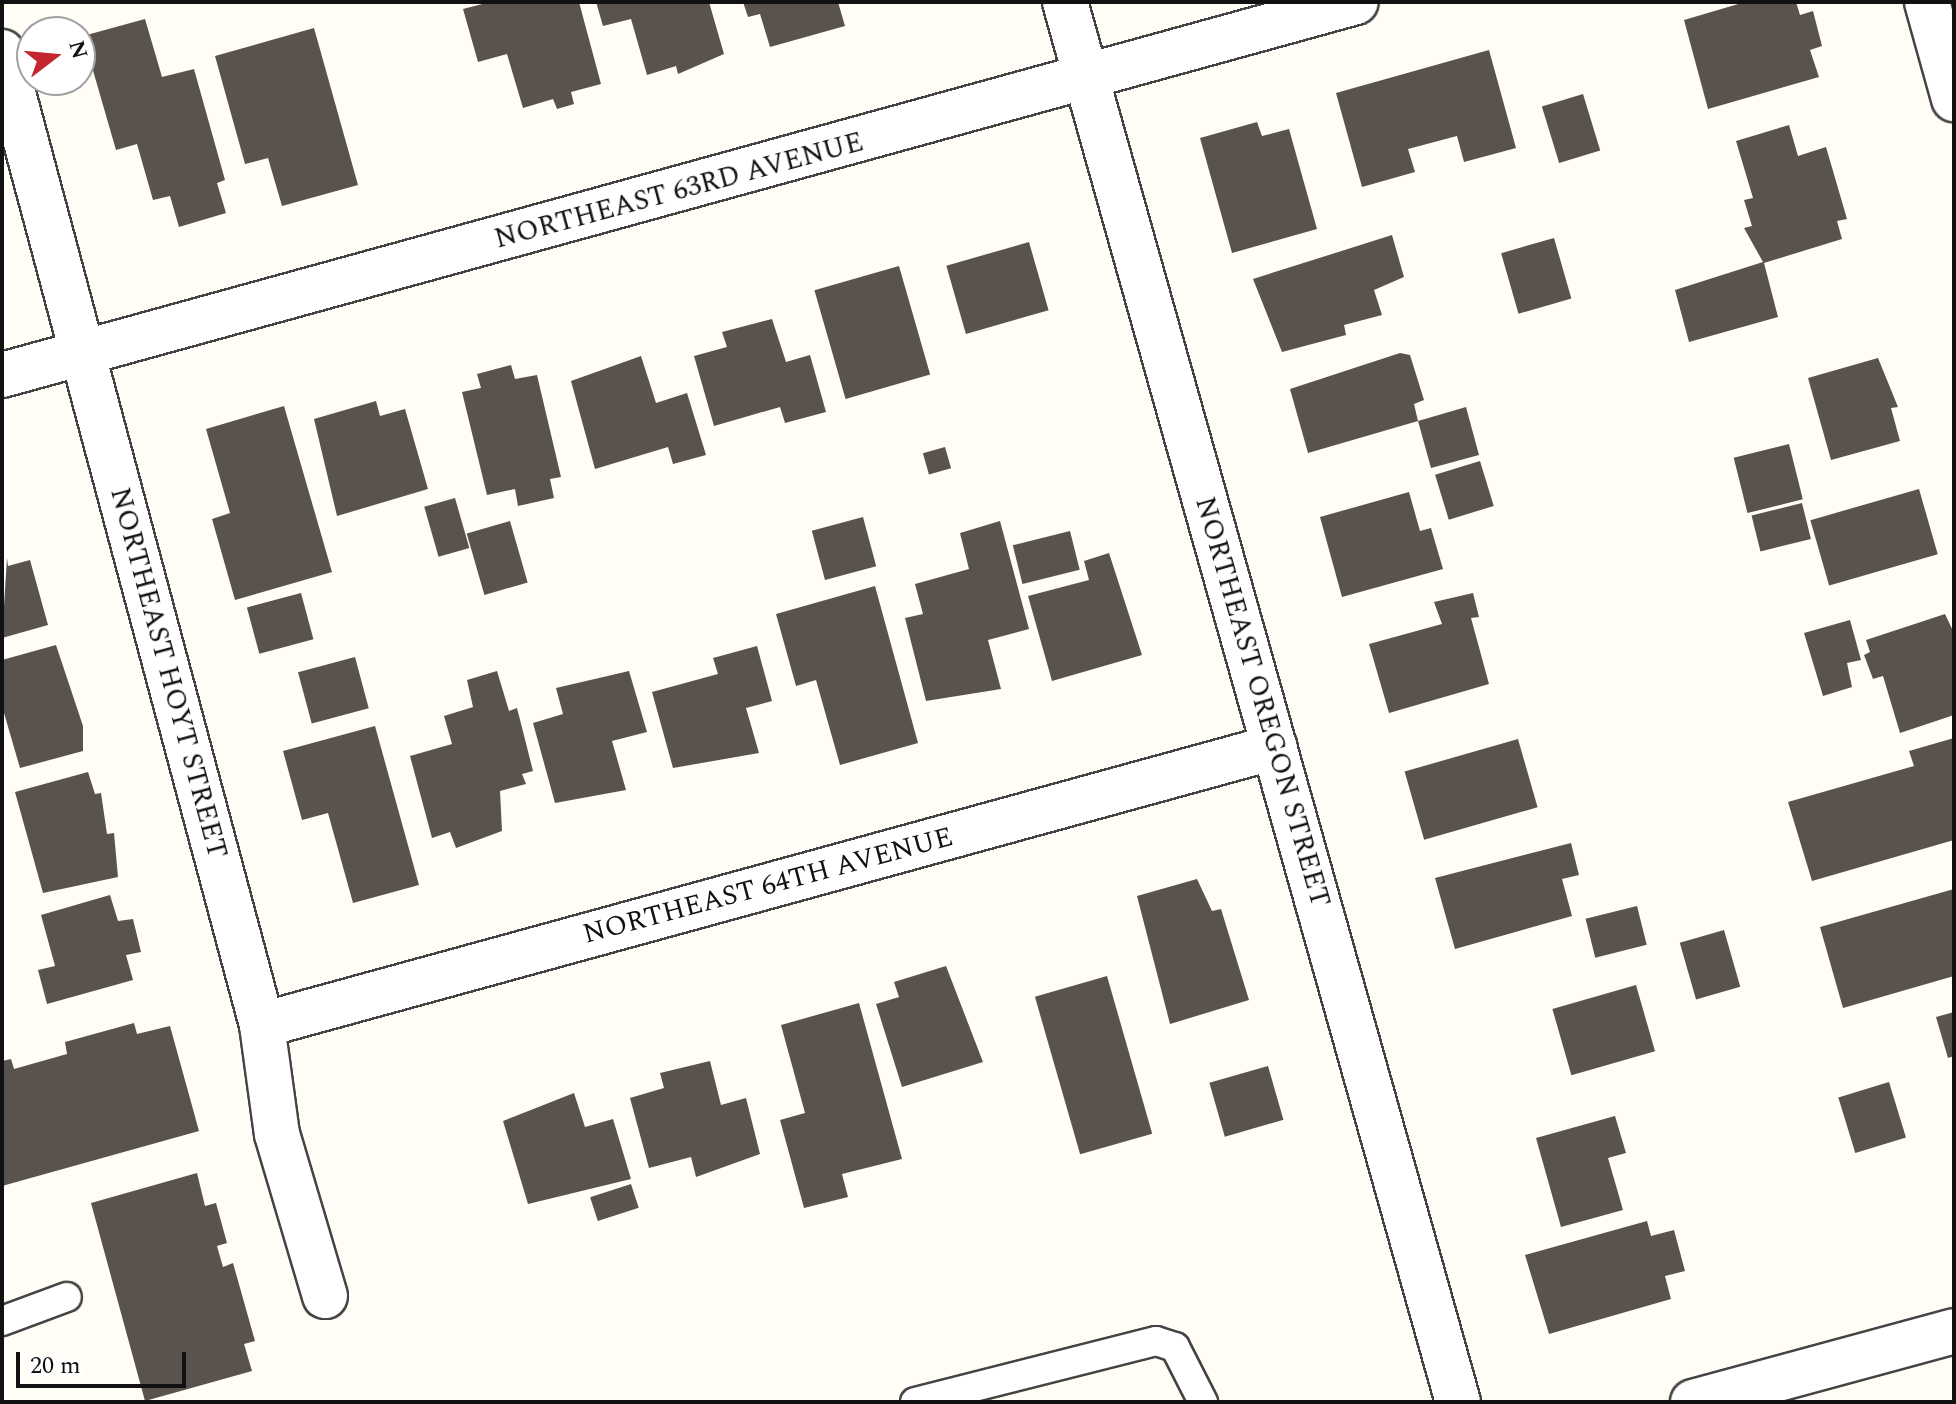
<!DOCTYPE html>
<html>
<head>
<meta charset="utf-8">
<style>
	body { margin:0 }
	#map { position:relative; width:1956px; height:1404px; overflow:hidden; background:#fffdf5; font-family:Spectral,serif }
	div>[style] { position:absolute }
	.building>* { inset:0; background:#5a524d; transform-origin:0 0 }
	.roads { filter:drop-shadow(2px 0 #444) drop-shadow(-2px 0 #444) drop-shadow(0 2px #444) drop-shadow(0 -2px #444) }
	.lane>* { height:28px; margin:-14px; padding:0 14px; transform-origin:14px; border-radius:14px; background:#fff }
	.street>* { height:44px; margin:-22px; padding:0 22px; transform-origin:22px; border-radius:22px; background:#fff }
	span { translate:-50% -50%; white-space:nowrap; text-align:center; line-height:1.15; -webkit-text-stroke:8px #fff; paint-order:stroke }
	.street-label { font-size:28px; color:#111 }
	.frame { position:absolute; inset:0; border:4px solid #111; pointer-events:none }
	.north { position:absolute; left:16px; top:16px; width:80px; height:80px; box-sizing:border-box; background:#fff; border:2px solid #a0a0a0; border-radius:50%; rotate:74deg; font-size:22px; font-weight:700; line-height:32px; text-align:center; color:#111 }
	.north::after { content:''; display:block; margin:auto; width:28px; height:36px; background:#c4262e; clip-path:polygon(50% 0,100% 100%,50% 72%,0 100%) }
	.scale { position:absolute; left:16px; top:1352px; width:170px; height:36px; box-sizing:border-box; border:4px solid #111; border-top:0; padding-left:10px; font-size:24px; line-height:28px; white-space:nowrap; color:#111; -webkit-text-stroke:6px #fff; paint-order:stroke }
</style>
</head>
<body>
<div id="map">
	<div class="building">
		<i style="clip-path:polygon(490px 2px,579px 2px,601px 84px,571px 92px,574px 104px,557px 109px,553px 99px,523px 108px,507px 54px,478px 62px,463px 9px)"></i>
		<i style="clip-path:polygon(596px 2px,709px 2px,724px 54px,678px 74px,676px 66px,647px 75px,631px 19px,603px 26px)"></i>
		<i style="clip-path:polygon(743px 2px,838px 2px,845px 26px,770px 47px,760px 14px,748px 17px)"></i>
		<i style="clip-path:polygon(1745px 2px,1796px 2px,1800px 15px,1813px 11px,1822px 46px,1810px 50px,1819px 77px,1708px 109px,1684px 20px)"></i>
		<i style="clip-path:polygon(145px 19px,162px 77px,194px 69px,225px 180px,217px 183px,226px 213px,179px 227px,170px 196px,153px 200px,137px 144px,116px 150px,83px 36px)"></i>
		<i style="clip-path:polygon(314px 28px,358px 185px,282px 206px,268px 158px,245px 164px,215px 56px)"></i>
		<i style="clip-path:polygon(1489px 50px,1516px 148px,1464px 162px,1457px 136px,1408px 149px,1415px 172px,1362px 187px,1336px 93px)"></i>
		<i style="left:1583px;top:94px;width:59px;height:43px;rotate:73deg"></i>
		<i style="clip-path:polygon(1257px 122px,1262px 136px,1289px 129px,1317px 229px,1232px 253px,1200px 138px)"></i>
		<i style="clip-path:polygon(1789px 125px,1798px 156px,1826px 147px,1847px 219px,1837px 221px,1842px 239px,1764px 263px,1778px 317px,1689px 342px,1675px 290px,1763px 262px,1744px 228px,1752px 226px,1744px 200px,1753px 198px,1736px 141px)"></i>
		<i style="clip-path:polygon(1392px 235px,1404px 277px,1374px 290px,1382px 315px,1344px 325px,1346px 335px,1282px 352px,1253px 279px)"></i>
		<i style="left:1554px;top:238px;width:63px;height:55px;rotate:74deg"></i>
		<i style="left:1029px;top:242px;width:71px;height:86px;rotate:74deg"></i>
		<i style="left:899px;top:266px;width:113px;height:88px;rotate:74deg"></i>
		<i style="clip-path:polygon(772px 319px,786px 362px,810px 355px,826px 412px,785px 423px,780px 407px,714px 426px,694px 356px,727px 347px,722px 332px)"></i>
		<i style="clip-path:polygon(1400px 353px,1410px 355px,1424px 400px,1414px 404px,1418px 421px,1466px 407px,1479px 455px,1431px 468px,1418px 421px,1308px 453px,1290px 389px)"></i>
		<i style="clip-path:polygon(641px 356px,656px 403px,687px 393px,706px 455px,673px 464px,668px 447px,595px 469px,571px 381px)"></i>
		<i style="clip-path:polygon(1878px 358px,1898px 407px,1891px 408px,1900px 441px,1831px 460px,1808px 378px)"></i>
		<i style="clip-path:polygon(511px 365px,515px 379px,537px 375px,561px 477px,550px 479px,554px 498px,518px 506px,515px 489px,487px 495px,462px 392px,481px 388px,477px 374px)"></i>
		<i style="clip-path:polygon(376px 401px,380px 416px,405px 409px,428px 489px,337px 516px,314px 419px)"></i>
		<i style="clip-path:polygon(284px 406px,332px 572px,235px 600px,212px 519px,230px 513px,206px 429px)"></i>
		<i style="left:1789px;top:444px;width:57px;height:57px;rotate:76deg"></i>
		<i style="left:945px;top:447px;width:22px;height:23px;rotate:74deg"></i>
		<i style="left:1480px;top:461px;width:47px;height:47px;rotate:73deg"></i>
		<i style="left:1919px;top:489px;width:68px;height:113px;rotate:74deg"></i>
		<i style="clip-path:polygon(1409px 492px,1420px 531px,1431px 528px,1443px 569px,1342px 597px,1320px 517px)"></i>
		<i style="left:455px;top:498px;width:52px;height:32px;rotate:74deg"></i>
		<i style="left:1802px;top:503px;width:37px;height:52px;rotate:76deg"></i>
		<i style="left:863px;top:517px;width:51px;height:53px;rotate:75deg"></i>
		<i style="left:510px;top:521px;width:64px;height:45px;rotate:74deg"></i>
		<i style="clip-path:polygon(1000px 521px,1029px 629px,988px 640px,1001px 689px,926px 701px,905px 618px,923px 614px,915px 584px,969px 569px,960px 533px)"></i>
		<i style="left:1070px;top:531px;width:40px;height:59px;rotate:76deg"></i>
		<i style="clip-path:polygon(1109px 553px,1142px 655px,1052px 681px,1028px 596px,1089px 580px,1084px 561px)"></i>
		<i style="clip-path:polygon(7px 558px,8px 566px,30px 560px,48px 625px,2px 638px)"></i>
		<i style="clip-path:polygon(875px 586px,918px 743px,840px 765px,816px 680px,796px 686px,776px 614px)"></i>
		<i style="left:301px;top:593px;width:48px;height:56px;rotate:75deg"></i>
		<i style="clip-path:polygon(1473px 593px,1479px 617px,1471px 618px,1489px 684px,1389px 713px,1369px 644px,1442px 624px,1434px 602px)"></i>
		<i style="clip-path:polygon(1945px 614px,1954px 633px,1954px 715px,1900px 733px,1883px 676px,1873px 679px,1864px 655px,1870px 652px,1866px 640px)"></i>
		<i style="clip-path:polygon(1850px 620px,1861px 660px,1847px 663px,1852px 687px,1823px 696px,1804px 633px)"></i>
		<i style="clip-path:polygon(56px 645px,83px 726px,83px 751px,20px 768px,2px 706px,2px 660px)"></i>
		<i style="clip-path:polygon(757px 646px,772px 701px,746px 708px,759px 753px,673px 768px,652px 692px,718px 674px,713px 658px)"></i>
		<i style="left:355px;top:657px;width:53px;height:59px;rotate:75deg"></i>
		<i style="clip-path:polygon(497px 671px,509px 711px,517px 708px,533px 771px,522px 774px,526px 784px,500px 791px,502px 831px,456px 848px,450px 832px,432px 838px,410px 756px,452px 744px,444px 716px,473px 707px,467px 680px)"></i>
		<i style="clip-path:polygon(629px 671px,647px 732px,612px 741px,626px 790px,555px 803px,533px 723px,563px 714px,556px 688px)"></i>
		<i style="clip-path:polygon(375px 726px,419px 885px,353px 903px,328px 813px,302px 820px,283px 751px)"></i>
		<i style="clip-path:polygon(1954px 738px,1954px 840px,1812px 881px,1788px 802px,1914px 766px,1909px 751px)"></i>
		<i style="left:1518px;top:739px;width:71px;height:118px;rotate:74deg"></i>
		<i style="clip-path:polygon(88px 772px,95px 794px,101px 793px,107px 834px,114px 833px,118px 877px,43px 893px,15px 792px)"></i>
		<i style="clip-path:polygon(1571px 843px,1579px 875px,1562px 879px,1572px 916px,1455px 949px,1435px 878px)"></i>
		<i style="clip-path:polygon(1197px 879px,1212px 911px,1221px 909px,1249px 1000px,1170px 1024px,1137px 896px)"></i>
		<i style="clip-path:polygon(1954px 889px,1954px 976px,1843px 1008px,1820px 927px)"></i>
		<i style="clip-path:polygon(110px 895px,118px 921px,133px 919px,141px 952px,126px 955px,133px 980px,47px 1004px,38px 970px,55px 966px,41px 915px)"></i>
		<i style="left:1637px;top:906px;width:40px;height:53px;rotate:76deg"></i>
		<i style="left:1724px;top:930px;width:59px;height:46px;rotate:74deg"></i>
		<i style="clip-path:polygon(946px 966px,983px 1062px,902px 1087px,876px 1004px,899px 997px,894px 982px)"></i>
		<i style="left:1107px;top:976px;width:164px;height:75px;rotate:74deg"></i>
		<i style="left:1636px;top:985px;width:69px;height:87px;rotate:74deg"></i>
		<i style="clip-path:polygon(859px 1003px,902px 1159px,842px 1174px,848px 1197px,804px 1208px,780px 1120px,805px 1113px,781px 1025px)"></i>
		<i style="clip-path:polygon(1954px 1012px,1954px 1056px,1948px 1058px,1936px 1017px)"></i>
		<i style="clip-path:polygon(134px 1023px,137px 1034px,170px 1026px,199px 1131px,2px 1186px,2px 1061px,11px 1059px,14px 1069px,67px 1054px,65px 1042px)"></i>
		<i style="clip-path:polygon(710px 1061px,721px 1105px,746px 1098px,760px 1154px,696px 1177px,691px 1157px,649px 1168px,630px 1098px,664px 1088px,660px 1073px)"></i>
		<i style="left:1268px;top:1066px;width:56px;height:61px;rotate:74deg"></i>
		<i style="left:1889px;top:1082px;width:58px;height:53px;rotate:73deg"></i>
		<i style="clip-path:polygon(574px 1093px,585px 1127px,613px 1119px,631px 1179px,528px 1204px,503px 1121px)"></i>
		<i style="clip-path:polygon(1615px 1116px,1626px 1153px,1608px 1158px,1623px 1210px,1561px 1227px,1536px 1138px)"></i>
		<i style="clip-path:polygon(197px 1173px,205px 1206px,216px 1203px,227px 1243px,217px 1246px,223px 1267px,233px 1263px,255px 1341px,244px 1344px,252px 1371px,145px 1401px,91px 1203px)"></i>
		<i style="left:631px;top:1184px;width:25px;height:43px;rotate:72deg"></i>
		<i style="clip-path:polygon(1647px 1221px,1651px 1236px,1674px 1230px,1685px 1271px,1665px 1276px,1671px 1299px,1549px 1334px,1525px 1255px)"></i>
	</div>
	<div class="roads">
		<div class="lane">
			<i style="left:2px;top:1321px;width:69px;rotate:-20.3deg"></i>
			<i style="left:915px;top:1402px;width:249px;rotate:-14.2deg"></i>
			<i style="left:1156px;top:1341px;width:20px;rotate:18deg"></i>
			<i style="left:1175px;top:1347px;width:62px;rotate:63deg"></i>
		</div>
		<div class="street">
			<i style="left:1065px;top:2px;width:1454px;rotate:74.32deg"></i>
			<i style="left:1927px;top:2px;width:101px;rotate:74.4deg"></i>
			<i style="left:2px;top:52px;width:1007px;rotate:75.04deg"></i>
			<i style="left:262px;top:1025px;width:110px;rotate:82.2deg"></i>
			<i style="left:277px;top:1134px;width:169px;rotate:73.5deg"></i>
			<i style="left:2px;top:375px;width:1404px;rotate:-15.4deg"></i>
			<i style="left:262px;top:1025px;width:1050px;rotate:-15.35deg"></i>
			<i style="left:1693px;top:1402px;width:270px;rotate:-15.2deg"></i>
		</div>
	</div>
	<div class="street-label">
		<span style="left:679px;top:191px;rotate:-15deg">NORTHEAST 63RD AVENUE</span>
		<span style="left:168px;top:673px;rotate:75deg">NORTHEAST HOYT STREET</span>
		<span style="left:1262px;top:702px;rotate:74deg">NORTHEAST OREGON STREET</span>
		<span style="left:768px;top:886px;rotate:-15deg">NORTHEAST 64TH AVENUE</span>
	</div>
	<div class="frame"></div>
	<div class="north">N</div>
	<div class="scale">20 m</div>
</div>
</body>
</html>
